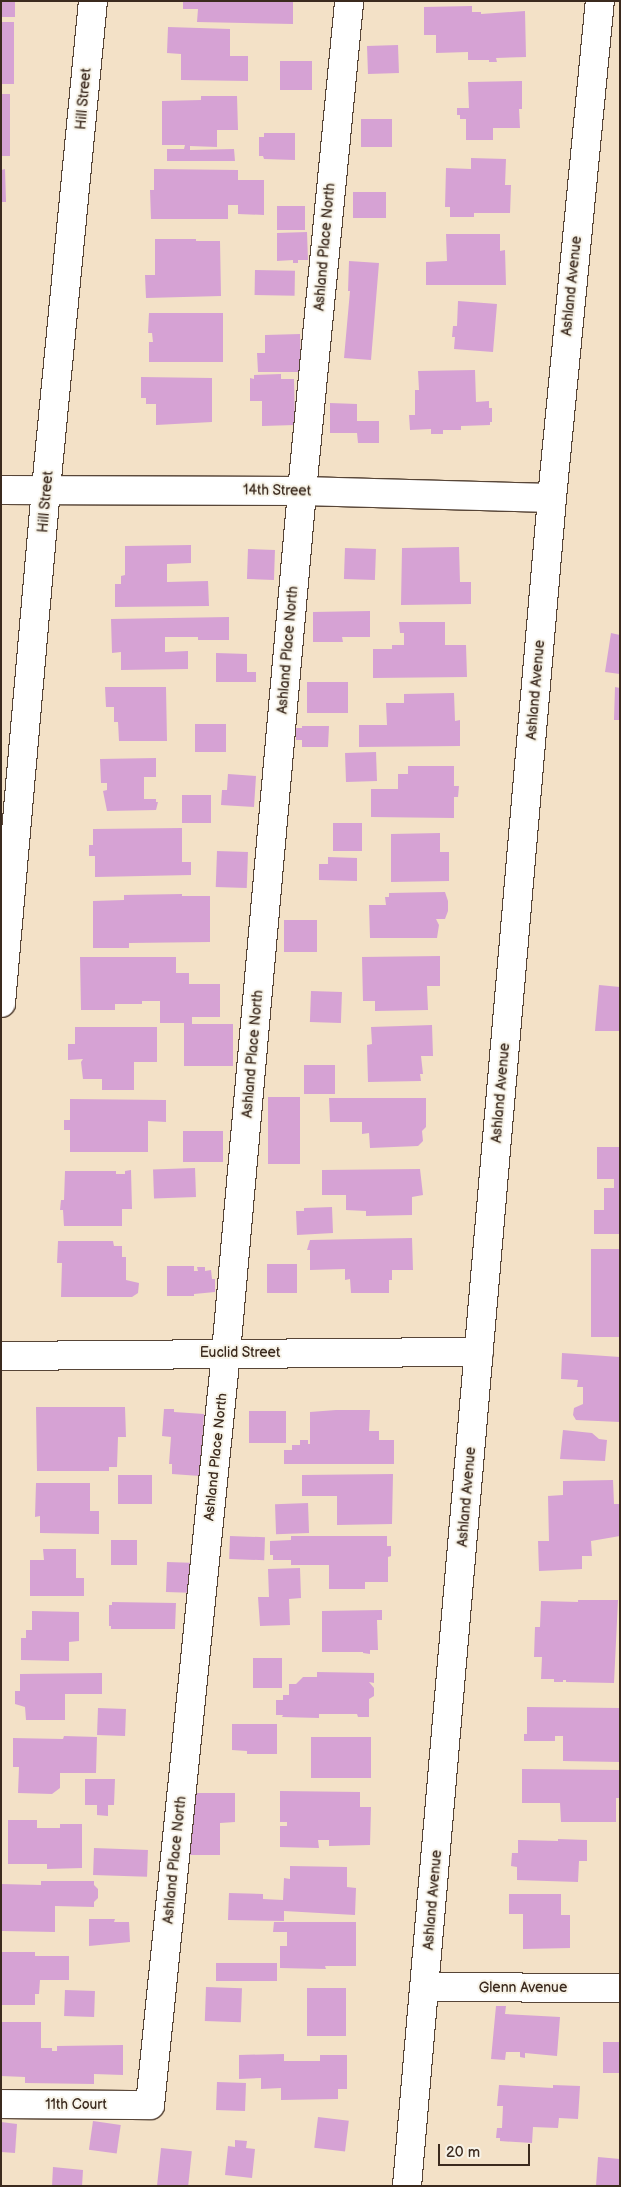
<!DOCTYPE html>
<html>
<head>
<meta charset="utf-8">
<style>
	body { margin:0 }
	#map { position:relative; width:621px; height:2187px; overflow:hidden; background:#f3e1c7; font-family:"Balsamiq Sans",sans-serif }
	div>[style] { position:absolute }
	.building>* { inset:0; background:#d6a2d4; transform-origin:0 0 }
	.roads { filter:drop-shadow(1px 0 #574537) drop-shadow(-1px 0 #574537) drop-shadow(0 1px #574537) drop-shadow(0 -1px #574537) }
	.minor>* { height:28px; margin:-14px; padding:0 14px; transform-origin:14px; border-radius:14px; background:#fff }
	span { translate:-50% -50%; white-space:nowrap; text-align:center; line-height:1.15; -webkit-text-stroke:4px #f7f3e8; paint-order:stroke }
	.street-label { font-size:14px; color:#3b2a1e }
	.frame { position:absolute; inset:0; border:2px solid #3b2a1e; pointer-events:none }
	.scale { position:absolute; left:438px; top:2144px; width:92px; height:22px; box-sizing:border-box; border:2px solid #3b2a1e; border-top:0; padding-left:6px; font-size:15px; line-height:18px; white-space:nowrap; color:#3b2a1e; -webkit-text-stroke:4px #f7f3e8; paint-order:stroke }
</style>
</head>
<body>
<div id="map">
	<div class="building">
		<i style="left:1px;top:1px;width:14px;height:16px"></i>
		<i style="clip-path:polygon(183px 1px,293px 1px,293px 24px,197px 22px,198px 9px,183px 9px)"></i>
		<i style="clip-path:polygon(472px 6px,472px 12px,481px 12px,481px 14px,525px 11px,526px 57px,496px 58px,497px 62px,489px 62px,489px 60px,468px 60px,468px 52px,436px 53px,436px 35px,424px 35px,424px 7px)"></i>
		<i style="left:1px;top:22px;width:13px;height:62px"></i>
		<i style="clip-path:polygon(168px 27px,230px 29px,230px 56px,248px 56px,248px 81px,181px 80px,181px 54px,167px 53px)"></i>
		<i style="left:398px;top:45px;width:28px;height:31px;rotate:88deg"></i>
		<i style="left:280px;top:61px;width:32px;height:29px"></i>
		<i style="clip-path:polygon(522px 81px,522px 109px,519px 109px,520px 128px,493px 128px,493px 140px,466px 140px,466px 119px,460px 119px,460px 115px,457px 115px,457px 108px,469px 108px,468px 82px)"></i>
		<i style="left:1px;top:94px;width:9px;height:62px"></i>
		<i style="clip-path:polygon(201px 96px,237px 96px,238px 130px,217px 130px,217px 147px,190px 146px,190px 150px,234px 149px,235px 161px,167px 161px,167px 149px,184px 149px,185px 145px,162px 145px,162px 101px,201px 100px)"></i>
		<i style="left:361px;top:119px;width:31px;height:28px"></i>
		<i style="clip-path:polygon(264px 133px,295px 133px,295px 160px,264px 159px,263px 156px,259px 156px,259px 137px,264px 137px)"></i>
		<i style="clip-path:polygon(471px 158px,506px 159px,505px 185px,511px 185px,510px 213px,474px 213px,474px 217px,450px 217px,450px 207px,445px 207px,446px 168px,471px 169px)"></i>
		<i style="clip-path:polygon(5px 169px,6px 202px,1px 202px,1px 170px)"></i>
		<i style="clip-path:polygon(154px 169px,238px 170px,238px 180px,264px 180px,264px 215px,238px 214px,238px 205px,228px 205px,228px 219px,151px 219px,150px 190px,154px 190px)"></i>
		<i style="left:353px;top:192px;width:33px;height:26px"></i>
		<i style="left:277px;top:206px;width:28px;height:24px"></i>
		<i style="clip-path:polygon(307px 232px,308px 260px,298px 260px,298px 263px,293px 263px,293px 260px,277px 261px,277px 233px)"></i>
		<i style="clip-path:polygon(446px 234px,500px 234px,500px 251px,505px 250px,506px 285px,426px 285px,426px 262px,447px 261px)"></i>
		<i style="clip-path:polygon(155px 239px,196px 239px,196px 241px,220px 241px,221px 296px,146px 298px,145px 275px,155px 275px)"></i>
		<i style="clip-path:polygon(349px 261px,379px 263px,371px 360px,344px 358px,350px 291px,348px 291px)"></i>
		<i style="left:255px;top:270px;width:40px;height:25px;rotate:1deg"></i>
		<i style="clip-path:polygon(458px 301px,497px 304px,493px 352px,454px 349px,455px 337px,452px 337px,453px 326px,457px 326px)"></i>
		<i style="clip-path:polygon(149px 313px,223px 313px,223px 362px,149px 362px,149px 342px,153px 342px,152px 333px,148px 333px)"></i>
		<i style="clip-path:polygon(300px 334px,301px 372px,258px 372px,257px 353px,265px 353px,265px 335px)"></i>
		<i style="clip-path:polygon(475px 370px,476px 402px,489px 401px,489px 408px,492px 408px,492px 422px,490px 422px,490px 425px,461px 426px,461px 430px,443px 430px,443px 434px,431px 434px,431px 429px,410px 430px,409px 415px,415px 415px,415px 390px,419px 390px,418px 371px)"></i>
		<i style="clip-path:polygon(281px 374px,281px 379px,294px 379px,295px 425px,262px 426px,262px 401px,250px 401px,250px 378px,254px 379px,254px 375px)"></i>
		<i style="clip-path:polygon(141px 377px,212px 378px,212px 422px,156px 425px,156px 404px,146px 404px,146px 398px,141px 398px)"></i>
		<i style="clip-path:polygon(330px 403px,357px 404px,357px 421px,379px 421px,379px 443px,358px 443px,357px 433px,330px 433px)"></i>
		<i style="clip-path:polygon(191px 545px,191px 563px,167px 564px,167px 582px,208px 581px,209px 606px,115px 607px,115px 584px,121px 584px,121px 576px,125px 575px,125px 546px)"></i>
		<i style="clip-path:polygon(459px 547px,460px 582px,471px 582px,471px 604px,401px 605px,402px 548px)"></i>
		<i style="left:345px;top:548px;width:31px;height:31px;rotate:2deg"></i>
		<i style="left:248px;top:549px;width:27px;height:30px;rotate:2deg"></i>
		<i style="clip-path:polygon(370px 611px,370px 637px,342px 637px,343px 642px,313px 642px,313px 612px)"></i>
		<i style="clip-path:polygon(229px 617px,229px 640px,198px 640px,198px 637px,165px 637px,165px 652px,188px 651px,188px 669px,121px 670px,121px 652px,112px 653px,111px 619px)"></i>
		<i style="clip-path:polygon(399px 622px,445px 622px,445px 645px,466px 645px,467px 677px,373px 678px,373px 649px,392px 649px,392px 645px,404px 645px,404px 633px,400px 633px)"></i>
		<i style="clip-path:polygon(611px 633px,620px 635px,620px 674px,605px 672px)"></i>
		<i style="clip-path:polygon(216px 653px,247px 654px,247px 672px,256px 672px,256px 682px,216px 682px)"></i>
		<i style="left:307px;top:682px;width:41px;height:31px"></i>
		<i style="clip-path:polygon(105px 687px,166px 687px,167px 741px,119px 741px,118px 722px,114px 722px,114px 707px,106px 707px)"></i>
		<i style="clip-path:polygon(615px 687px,620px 688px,620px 720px,614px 720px)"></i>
		<i style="clip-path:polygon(454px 693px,455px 721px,460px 720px,460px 746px,359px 747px,359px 725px,387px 725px,386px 703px,404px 703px,404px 694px)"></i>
		<i style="left:195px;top:724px;width:31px;height:28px"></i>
		<i style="clip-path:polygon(302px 726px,329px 726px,328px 747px,302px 747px,302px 740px,296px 740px,296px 728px,302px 728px)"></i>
		<i style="left:376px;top:752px;width:29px;height:31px;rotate:88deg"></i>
		<i style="clip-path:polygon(156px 758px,156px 777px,144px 777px,144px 799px,156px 799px,156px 802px,158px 802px,156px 810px,107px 811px,103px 791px,107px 790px,107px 783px,101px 783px,100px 759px)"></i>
		<i style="clip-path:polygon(408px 766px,454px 766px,454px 786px,459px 786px,458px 797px,454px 797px,454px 818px,371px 817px,371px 789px,398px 789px,398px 774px,408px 774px)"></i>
		<i style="clip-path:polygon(228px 774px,256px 776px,254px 807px,221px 805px,222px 790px,227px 790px)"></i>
		<i style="left:211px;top:795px;width:28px;height:29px;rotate:90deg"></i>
		<i style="left:333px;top:823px;width:29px;height:28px"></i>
		<i style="clip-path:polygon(182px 828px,182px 862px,191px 862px,191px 875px,95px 877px,95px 856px,89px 856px,89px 845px,93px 845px,93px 829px)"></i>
		<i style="clip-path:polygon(440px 833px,440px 852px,449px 852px,449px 881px,391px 882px,391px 834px)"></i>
		<i style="left:217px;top:851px;width:31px;height:36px;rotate:2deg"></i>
		<i style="clip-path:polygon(328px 857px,357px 858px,357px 881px,319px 880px,319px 864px,328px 864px)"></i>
		<i style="clip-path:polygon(445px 892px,448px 901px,448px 911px,445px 919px,436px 919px,439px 925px,437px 938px,370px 938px,369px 905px,386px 905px,385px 897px,389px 897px,389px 893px)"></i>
		<i style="clip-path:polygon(182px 894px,182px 896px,210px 896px,210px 942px,129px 943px,129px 948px,93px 948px,93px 901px,124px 900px,124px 895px)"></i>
		<i style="left:284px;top:920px;width:33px;height:32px"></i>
		<i style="clip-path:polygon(440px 956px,440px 986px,427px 986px,428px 1010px,375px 1011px,375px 1001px,363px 1001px,362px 957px)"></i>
		<i style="clip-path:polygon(80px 957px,176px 957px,176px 973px,189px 973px,189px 984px,220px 984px,220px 1017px,192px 1017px,192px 1024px,233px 1024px,233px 1066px,184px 1066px,184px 1023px,160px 1023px,160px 1001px,142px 1001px,142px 1004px,115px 1004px,115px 1010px,81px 1010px)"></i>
		<i style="clip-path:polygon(599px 985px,620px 987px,620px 1031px,595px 1031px)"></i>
		<i style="left:311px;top:991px;width:31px;height:31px;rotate:2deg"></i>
		<i style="clip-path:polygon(432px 1025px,433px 1056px,421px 1056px,423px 1074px,420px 1074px,421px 1081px,368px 1082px,367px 1045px,372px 1044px,371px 1027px)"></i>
		<i style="clip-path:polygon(75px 1027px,157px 1027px,157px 1062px,134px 1062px,134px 1090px,102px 1090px,102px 1079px,83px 1079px,81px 1062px,83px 1059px,68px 1060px,68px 1044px,75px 1044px)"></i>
		<i style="left:304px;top:1065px;width:31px;height:29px"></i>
		<i style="left:268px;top:1097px;width:32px;height:67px"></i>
		<i style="clip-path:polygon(329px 1098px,426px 1098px,426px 1127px,422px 1131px,423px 1141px,418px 1146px,370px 1148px,369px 1133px,362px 1134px,362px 1122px,330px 1122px)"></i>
		<i style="clip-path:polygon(70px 1099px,166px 1100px,166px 1122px,148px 1121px,148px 1152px,70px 1152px,70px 1130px,64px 1130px,64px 1120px,70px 1120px)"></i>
		<i style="left:223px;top:1131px;width:31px;height:40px;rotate:90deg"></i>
		<i style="clip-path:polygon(597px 1147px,620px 1147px,620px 1234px,594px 1234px,594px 1210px,604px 1210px,604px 1188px,614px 1188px,614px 1179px,597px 1179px)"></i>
		<i style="left:195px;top:1168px;width:29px;height:42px;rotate:88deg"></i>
		<i style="clip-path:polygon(420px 1169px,423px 1195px,412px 1197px,412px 1215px,366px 1216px,366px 1211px,346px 1210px,346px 1195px,322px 1195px,322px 1170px)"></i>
		<i style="clip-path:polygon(131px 1170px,132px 1209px,122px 1209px,122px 1226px,64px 1226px,63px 1210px,60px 1210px,61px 1200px,64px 1200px,65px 1171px,116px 1171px,116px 1174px,125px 1174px,125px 1171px)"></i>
		<i style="clip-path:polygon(332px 1207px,333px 1233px,297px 1235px,296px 1211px,304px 1211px,304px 1208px)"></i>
		<i style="clip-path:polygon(412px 1238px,413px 1270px,392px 1270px,392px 1280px,389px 1280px,389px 1293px,351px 1293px,350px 1279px,345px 1280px,345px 1269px,310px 1270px,310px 1250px,307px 1250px,310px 1240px)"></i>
		<i style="clip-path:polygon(58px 1241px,113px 1241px,114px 1246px,122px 1246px,122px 1257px,126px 1257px,126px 1280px,139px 1283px,138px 1293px,132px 1297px,61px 1297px,62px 1263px,57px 1263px)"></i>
		<i style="left:591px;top:1249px;width:29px;height:88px"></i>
		<i style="left:267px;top:1264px;width:30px;height:29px"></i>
		<i style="clip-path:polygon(167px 1266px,194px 1266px,194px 1271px,198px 1271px,197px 1267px,205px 1267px,205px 1271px,211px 1270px,212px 1279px,215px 1279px,215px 1292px,194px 1294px,194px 1296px,167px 1296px)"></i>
		<i style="clip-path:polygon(562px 1353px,620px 1357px,620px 1422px,576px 1420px,573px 1415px,574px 1408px,583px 1404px,583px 1387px,577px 1387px,578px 1380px,561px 1379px)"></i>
		<i style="clip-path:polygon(36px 1407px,125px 1407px,126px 1437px,118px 1437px,117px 1467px,109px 1467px,109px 1471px,37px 1471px)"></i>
		<i style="clip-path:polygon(164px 1409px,174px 1409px,174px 1412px,204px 1414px,200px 1476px,172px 1474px,172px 1464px,169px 1464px,171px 1437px,162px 1436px)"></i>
		<i style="clip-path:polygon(336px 1410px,370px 1410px,369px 1431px,379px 1431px,379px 1440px,394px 1440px,394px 1464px,284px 1464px,284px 1450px,292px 1450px,292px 1445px,300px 1445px,300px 1440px,308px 1440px,308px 1444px,310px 1444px,310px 1412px)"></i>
		<i style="left:249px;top:1411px;width:37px;height:32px"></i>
		<i style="clip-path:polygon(563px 1430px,592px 1433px,599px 1439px,607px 1440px,605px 1461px,560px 1459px)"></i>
		<i style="clip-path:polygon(393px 1474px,392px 1524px,337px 1525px,337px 1496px,302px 1496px,302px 1475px)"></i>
		<i style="left:118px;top:1475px;width:34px;height:29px"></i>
		<i style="clip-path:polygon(613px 1480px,614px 1504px,620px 1504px,620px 1536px,591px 1541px,592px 1556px,582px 1556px,582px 1569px,539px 1571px,538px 1541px,549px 1541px,548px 1496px,563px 1495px,563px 1481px)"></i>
		<i style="clip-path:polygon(36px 1483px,90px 1483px,90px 1511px,99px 1511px,99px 1534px,40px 1533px,40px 1516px,35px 1517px)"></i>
		<i style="left:308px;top:1503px;width:30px;height:33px;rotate:88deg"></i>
		<i style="left:230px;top:1536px;width:35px;height:23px;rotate:2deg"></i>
		<i style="clip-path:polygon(291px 1536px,387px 1536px,387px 1546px,391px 1546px,391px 1556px,388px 1557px,388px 1582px,365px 1582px,365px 1589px,329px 1589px,329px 1565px,291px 1565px,291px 1560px,273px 1560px,273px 1555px,270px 1555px,270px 1541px,291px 1540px)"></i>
		<i style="left:111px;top:1540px;width:26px;height:25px"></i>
		<i style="clip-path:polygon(43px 1549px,76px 1549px,76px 1578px,84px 1578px,84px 1596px,30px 1596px,30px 1560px,44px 1560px)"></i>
		<i style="left:167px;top:1562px;width:23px;height:30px;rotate:2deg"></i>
		<i style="clip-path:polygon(300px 1568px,301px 1598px,289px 1599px,290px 1625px,260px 1626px,258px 1597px,269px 1597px,268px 1569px)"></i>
		<i style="clip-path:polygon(578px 1600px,618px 1600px,614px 1683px,566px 1682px,566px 1680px,563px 1680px,563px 1682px,554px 1682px,554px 1679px,541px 1679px,542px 1657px,534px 1657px,535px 1627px,540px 1627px,541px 1601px,578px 1602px)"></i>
		<i style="clip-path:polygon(112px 1602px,176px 1603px,175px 1629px,111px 1629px,111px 1626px,109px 1626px,109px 1605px,112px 1605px)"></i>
		<i style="clip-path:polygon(382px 1610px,382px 1620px,377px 1620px,378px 1650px,370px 1650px,370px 1654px,363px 1653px,363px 1652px,322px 1652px,322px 1611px)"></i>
		<i style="clip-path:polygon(32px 1611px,79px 1612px,79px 1641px,69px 1642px,69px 1661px,21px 1660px,21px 1638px,26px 1638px,26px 1630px,32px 1630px)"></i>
		<i style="left:253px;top:1658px;width:29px;height:30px"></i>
		<i style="clip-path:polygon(317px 1672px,374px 1673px,374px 1683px,369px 1682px,374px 1688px,374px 1696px,369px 1699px,369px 1717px,358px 1717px,357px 1714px,319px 1714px,319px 1718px,282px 1717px,283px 1715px,276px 1715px,276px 1700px,283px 1700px,283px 1695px,289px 1695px,289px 1684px,296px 1684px,303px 1677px,317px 1677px)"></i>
		<i style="clip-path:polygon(102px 1673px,102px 1694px,65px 1694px,65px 1720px,26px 1720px,25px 1707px,15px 1704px,15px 1691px,20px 1691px,20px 1674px)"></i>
		<i style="clip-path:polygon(527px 1707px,620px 1708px,620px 1762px,563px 1761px,563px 1736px,555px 1736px,555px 1741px,524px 1741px,524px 1734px,527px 1734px)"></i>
		<i style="left:98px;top:1708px;width:28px;height:27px;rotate:2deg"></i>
		<i style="clip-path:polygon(232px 1724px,277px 1724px,277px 1754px,247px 1754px,247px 1751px,232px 1750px)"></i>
		<i style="clip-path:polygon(64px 1736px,97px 1737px,96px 1773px,60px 1773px,60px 1788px,52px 1794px,18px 1793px,19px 1767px,13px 1767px,13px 1738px,63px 1739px)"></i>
		<i style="left:311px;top:1737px;width:60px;height:41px"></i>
		<i style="clip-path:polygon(522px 1769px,620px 1770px,620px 1798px,616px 1798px,616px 1822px,561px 1822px,560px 1803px,522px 1803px)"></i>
		<i style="clip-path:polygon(85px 1779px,115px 1779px,114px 1805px,108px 1805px,108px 1816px,97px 1815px,97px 1805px,85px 1805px)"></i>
		<i style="clip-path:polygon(280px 1791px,360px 1792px,360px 1807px,371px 1807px,370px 1845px,329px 1846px,329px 1840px,318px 1840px,319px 1848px,280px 1847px,280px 1826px,287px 1826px,287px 1822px,280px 1822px)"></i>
		<i style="clip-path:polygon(192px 1793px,235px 1793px,235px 1822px,220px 1823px,220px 1855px,187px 1855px)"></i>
		<i style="clip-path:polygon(8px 1820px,37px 1820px,37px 1828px,60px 1828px,60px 1824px,82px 1824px,82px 1868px,47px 1869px,47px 1864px,8px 1864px)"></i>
		<i style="clip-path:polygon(558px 1839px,587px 1840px,587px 1861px,579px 1861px,578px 1882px,517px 1880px,517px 1867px,511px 1866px,512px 1853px,518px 1853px,518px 1840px,558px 1841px)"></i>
		<i style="left:94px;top:1848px;width:54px;height:27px;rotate:2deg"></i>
		<i style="clip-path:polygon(290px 1866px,347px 1867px,347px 1887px,356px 1888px,355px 1915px,284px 1911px,284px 1921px,228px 1920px,229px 1893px,263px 1894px,263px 1899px,283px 1900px,284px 1878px,290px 1879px)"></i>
		<i style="clip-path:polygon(41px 1881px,94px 1881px,94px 1885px,98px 1889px,98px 1898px,94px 1902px,94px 1907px,55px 1906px,55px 1932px,2px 1931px,1px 1884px,41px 1885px)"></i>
		<i style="clip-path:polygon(509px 1894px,561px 1894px,561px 1915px,570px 1915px,570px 1948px,523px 1949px,523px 1914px,509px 1914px)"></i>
		<i style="clip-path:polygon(89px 1919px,115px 1919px,114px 1922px,129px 1922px,130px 1942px,89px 1946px)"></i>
		<i style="clip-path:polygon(274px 1922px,356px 1922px,356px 1966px,325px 1966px,326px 1969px,280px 1968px,280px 1946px,287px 1946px,287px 1932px,273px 1932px)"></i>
		<i style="clip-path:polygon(1px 1952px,35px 1952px,35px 1956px,69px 1956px,69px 1980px,40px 1980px,39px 1994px,35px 1994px,35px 2005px,1px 2005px)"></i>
		<i style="left:216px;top:1963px;width:61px;height:18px"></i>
		<i style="left:206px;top:1987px;width:36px;height:34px;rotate:2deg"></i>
		<i style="left:307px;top:1988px;width:39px;height:48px"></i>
		<i style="left:65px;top:1990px;width:30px;height:26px;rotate:2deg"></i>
		<i style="clip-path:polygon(496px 2006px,506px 2006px,505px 2014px,560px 2017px,557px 2056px,525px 2053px,525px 2058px,520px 2057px,520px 2052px,506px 2052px,505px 2060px,491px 2059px)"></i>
		<i style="clip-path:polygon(1px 2022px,41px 2022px,41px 2048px,52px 2048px,52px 2051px,57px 2051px,57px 2046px,123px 2045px,123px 2075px,94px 2074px,94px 2084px,25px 2083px,25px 2077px,1px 2076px)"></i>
		<i style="left:603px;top:2042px;width:17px;height:31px"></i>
		<i style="clip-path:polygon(284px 2054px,284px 2061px,320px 2061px,320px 2055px,347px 2055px,347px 2089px,338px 2089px,338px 2099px,281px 2100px,281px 2088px,261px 2089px,261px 2078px,239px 2079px,239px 2055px)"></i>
		<i style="left:217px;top:2082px;width:29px;height:28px;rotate:2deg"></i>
		<i style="clip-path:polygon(499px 2085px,553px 2088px,553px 2085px,580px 2086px,578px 2119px,559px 2118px,558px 2128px,533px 2127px,532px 2143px,500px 2141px,500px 2138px,496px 2138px,497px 2128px,502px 2128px,503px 2106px,497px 2106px)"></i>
		<i style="left:318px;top:2117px;width:31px;height:31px;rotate:7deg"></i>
		<i style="left:93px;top:2121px;width:28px;height:29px;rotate:8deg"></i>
		<i style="clip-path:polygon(1px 2122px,17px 2124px,15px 2153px,1px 2152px)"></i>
		<i style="clip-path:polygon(235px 2140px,247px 2141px,246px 2148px,255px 2149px,252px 2178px,225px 2175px,228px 2146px,235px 2147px)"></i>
		<i style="left:161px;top:2148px;width:31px;height:38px;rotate:6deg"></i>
		<i style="clip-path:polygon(598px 2157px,620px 2159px,620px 2186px,596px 2186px)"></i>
		<i style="clip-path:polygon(53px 2167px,83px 2170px,82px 2186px,52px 2186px)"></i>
	</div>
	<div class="roads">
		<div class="minor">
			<i style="left:1px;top:490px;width:301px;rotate:0.2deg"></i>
			<i style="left:302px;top:491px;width:250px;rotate:1.6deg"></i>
			<i style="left:1px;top:1003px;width:516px;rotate:-85deg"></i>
			<i style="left:46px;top:489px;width:490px;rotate:-84.5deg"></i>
			<i style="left:1px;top:1356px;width:478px;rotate:-0.5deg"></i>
			<i style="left:425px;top:1987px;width:195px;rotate:0.3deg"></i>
			<i style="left:1px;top:2104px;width:149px;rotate:0.4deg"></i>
			<i style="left:150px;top:2105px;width:756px;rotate:-84.23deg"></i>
			<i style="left:226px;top:1353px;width:865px;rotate:-84.96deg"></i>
			<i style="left:302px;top:491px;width:492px;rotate:-84.5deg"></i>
			<i style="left:407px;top:2186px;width:1694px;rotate:-85.09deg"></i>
			<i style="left:552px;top:498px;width:499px;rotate:-84.5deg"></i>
		</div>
	</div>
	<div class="street-label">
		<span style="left:84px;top:99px;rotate:-85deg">Hill Street</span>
		<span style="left:325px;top:247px;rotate:-85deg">Ashland Place North</span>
		<span style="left:572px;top:286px;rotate:-84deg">Ashland Avenue</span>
		<span style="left:277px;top:491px;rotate:1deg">14th Street</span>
		<span style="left:46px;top:502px;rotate:-85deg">Hill Street</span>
		<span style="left:288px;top:650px;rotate:-85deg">Ashland Place North</span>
		<span style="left:536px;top:690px;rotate:-85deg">Ashland Avenue</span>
		<span style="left:253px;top:1054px;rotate:-85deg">Ashland Place North</span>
		<span style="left:501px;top:1093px;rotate:-85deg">Ashland Avenue</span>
		<span style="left:240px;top:1353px">Euclid Street</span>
		<span style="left:216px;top:1457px;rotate:-84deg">Ashland Place North</span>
		<span style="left:467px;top:1497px;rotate:-85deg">Ashland Avenue</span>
		<span style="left:175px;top:1860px;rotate:-84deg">Ashland Place North</span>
		<span style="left:433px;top:1900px;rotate:-85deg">Ashland Avenue</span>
		<span style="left:523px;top:1988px">Glenn Avenue</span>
		<span style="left:76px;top:2105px">11th Court</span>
	</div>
	<div class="frame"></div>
	<div class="scale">20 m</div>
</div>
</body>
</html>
